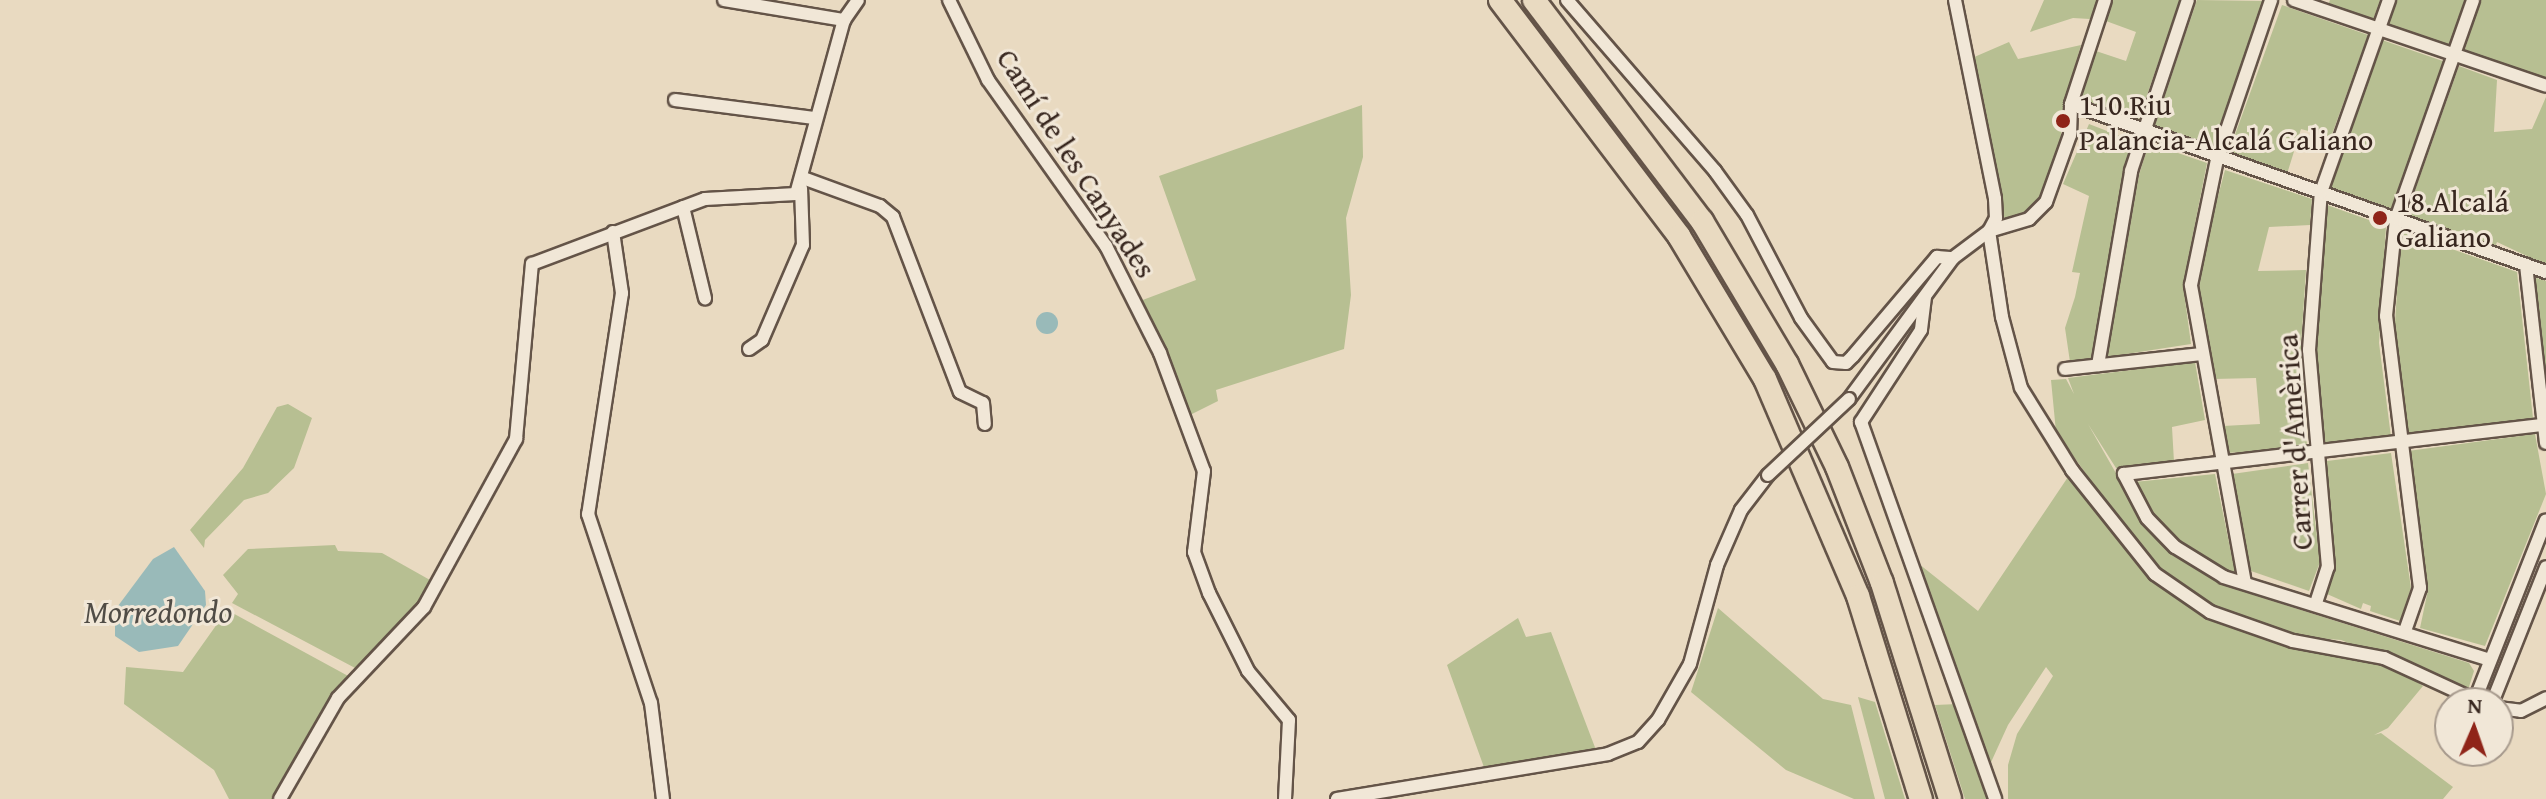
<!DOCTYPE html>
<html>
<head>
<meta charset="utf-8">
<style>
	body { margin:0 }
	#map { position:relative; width:2546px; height:799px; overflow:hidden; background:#e9dac1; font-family:"Gentium Book Plus",serif }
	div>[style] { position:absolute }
	.green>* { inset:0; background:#b7bf92; transform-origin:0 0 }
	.water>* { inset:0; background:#99bab9 }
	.round { border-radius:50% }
	.roads { filter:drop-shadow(2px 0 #645448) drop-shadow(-2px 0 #645448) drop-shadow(0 2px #645448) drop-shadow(0 -2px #645448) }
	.street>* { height:12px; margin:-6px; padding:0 6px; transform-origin:6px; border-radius:6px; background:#f1e7d7 }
	.highway>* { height:22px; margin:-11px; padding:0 11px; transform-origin:11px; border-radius:11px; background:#e9dac1 }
	.bridges { filter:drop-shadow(2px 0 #645448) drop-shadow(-2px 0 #645448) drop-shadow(0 2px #645448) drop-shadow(0 -2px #645448) }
	.street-bridge>* { height:12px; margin:-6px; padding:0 6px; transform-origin:6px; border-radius:6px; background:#f1e7d7 }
	.dots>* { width:22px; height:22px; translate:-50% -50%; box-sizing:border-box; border:4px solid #f1e7d7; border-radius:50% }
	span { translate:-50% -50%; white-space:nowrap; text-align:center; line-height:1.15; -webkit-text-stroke:6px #f1e7d7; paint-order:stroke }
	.poi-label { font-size:30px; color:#38271f }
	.left { translate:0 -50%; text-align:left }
	.street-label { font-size:30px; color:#38271f }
	.water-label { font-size:32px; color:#504c46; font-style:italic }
	.north { position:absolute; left:2434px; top:687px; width:80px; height:80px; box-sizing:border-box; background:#f1e7d7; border:2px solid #a79a8d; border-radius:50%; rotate:2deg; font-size:22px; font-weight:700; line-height:32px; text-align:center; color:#38271f }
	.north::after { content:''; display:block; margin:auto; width:28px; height:36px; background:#8f2418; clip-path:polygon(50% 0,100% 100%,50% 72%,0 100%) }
</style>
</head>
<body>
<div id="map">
	<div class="green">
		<i style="clip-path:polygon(2044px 0,2097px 0,2090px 19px,2073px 18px,2030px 32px)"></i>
		<i style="clip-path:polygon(2113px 0,2180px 0,2138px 121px,2081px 101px,2096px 51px,2126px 61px,2136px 32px,2106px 21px)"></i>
		<i style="clip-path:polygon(2197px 0,2263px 1px,2213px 149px,2155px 125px)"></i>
		<i style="clip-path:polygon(2330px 0,2380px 0,2373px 20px,2328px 5px)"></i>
		<i style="clip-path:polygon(2396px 0,2466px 0,2449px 47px,2388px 25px)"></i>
		<i style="clip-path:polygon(2481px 0,2546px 0,2546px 80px,2464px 52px)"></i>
		<i style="clip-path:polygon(2282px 5px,2368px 35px,2331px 137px,2301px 129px,2287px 174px,2228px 154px)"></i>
		<i style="left:2382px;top:40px;width:65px;height:159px;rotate:19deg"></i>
		<i style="clip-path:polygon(2009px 42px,2018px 59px,2081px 45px,2063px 107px,2060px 150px,2039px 201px,2023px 218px,2005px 221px,1972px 58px)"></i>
		<i style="clip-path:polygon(2459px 66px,2497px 80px,2494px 132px,2532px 129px,2546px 97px,2546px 265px,2497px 242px,2495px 247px,2406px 216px)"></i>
		<i style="clip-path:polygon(1362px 105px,1363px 157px,1346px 218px,1351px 295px,1344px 349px,1216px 390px,1218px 401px,1190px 415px,1140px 301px,1196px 280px,1159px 176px)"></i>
		<i style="clip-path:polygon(2089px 124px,2133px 141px,2091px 358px,2070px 362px,2065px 328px,2075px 297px,2080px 273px,2072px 272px,2089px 196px,2063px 184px)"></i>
		<i style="clip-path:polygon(2149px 143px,2207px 163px,2183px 285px,2191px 344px,2107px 357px,2139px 175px)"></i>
		<i style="clip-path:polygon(2225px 170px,2312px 199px,2310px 225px,2269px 227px,2258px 271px,2306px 270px,2301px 345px,2307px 447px,2227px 453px,2223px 426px,2260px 424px,2256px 378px,2214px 379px,2199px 298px,2202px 256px)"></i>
		<i style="clip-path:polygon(2327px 205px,2386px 226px,2379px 343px,2391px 437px,2325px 445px,2316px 347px)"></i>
		<i style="clip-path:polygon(2401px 231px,2517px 272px,2533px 418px,2406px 435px,2394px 338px)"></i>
		<i style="clip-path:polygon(2537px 278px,2546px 281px,2546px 378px,2533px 280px)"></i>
		<i style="clip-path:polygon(2195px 362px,2205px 420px,2172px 427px,2174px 462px,2116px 468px,2088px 424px,2142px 519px,2191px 564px,2235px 589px,2469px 663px,2474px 671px,2468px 690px,2341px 640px,2303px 637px,2209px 604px,2150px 563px,2056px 432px,2051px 380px,2066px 379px,2074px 394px,2068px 378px)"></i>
		<i style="clip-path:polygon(288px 404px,312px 418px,294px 468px,268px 493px,244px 500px,205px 540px,204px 548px,190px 530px,243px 468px,277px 407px)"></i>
		<i style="clip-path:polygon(2535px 434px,2546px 494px,2485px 646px,2420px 628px,2428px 590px,2408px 451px)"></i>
		<i style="clip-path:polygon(2391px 453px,2411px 588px,2400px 621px,2370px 611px,2371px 606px,2363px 603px,2361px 609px,2327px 594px,2335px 568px,2327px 461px)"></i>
		<i style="clip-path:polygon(2308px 463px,2320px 562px,2309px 591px,2251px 571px,2232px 474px)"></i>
		<i style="clip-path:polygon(2215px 474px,2235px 572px,2233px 575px,2176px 543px,2152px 519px,2134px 482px)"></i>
		<i style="clip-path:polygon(2068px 477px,2158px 582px,2183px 602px,2395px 668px,2423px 686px,2388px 728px,2374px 735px,2381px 733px,2453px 787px,2443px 799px,2008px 799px,2008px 765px,2017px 734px,2053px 676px,2046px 667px,2008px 725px,1987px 771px,1919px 564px,1978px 611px)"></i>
		<i style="clip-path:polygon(335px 545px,338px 551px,382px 553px,430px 580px,422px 600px,393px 638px,357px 669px,232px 603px,238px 594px,223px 575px,248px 549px)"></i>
		<i style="clip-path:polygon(1718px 608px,1823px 699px,1851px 705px,1875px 799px,1854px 799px,1786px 770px,1691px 692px)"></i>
		<i style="clip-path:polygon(227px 610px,350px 677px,276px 799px,229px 799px,214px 770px,124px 704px,126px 667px,183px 672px)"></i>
		<i style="clip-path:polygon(1518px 618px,1526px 637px,1551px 632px,1596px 750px,1485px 770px,1447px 665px)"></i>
		<i style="clip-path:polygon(1858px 697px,1875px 702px,1905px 799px,1885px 799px)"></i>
		<i style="clip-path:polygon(1958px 704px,1994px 799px,1965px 799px,1935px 705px)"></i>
	</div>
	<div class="water">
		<i class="round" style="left:1036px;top:312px;width:22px;height:22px"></i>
		<i style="clip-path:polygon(174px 547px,205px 591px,206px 605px,178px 646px,139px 652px,115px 636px,115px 610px,153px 559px)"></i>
	</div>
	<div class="roads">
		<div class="street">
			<i style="left:724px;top:0;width:122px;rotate:9.5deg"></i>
			<i style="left:949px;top:0;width:89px;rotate:64deg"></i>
			<i style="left:988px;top:80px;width:204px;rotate:54.6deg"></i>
			<i style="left:1106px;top:246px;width:120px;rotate:63.2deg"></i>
			<i style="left:1160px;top:353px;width:126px;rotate:69.6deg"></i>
			<i style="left:1204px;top:471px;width:82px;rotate:97deg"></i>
			<i style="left:1194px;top:552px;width:44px;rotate:69.9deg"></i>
			<i style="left:1209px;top:593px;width:87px;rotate:63.4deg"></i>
			<i style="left:1248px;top:671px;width:64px;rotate:50.1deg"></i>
			<i style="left:1289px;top:720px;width:79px;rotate:92.9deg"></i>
			<i style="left:1567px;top:0;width:226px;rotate:49.1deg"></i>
			<i style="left:1715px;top:171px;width:54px;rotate:54deg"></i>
			<i style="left:1747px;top:215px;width:116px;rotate:62.3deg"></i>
			<i style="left:1801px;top:318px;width:54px;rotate:54deg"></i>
			<i style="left:1833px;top:362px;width:13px;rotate:4deg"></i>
			<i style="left:1846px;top:363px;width:10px;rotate:-45deg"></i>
			<i style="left:1853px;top:356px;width:130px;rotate:-49.7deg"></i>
			<i style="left:1937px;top:257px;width:16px;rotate:4deg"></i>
			<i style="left:1955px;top:0;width:203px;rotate:78.6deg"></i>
			<i style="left:1995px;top:199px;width:19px;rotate:87deg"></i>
			<i style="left:1996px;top:218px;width:15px;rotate:118deg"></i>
			<i style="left:2294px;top:0;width:266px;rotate:18.8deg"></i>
			<i style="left:675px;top:100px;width:140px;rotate:7.4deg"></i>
			<i style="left:2071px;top:104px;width:504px;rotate:19.48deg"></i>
			<i style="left:803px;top:178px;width:82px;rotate:20deg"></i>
			<i style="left:880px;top:206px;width:17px;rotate:40deg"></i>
			<i style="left:893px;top:217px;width:187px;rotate:69.1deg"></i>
			<i style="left:960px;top:392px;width:25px;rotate:26deg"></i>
			<i style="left:983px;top:403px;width:21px;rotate:85deg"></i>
			<i style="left:683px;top:207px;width:94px;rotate:76.4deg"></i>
			<i style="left:1989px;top:231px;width:87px;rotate:81.4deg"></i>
			<i style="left:2002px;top:317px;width:73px;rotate:75deg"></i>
			<i style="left:2021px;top:388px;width:97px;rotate:58.1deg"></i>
			<i style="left:2072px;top:470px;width:133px;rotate:51.4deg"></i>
			<i style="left:2155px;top:574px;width:67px;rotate:34.6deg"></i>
			<i style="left:2210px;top:612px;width:88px;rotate:19.3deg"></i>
			<i style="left:2293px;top:641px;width:93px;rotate:10.6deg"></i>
			<i style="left:2384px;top:658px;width:108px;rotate:24.7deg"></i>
			<i style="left:613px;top:232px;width:62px;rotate:81.6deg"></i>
			<i style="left:622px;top:293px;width:224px;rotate:98.7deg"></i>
			<i style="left:588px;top:514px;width:199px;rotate:71.6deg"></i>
			<i style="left:651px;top:703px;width:97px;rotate:82.9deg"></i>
			<i style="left:2526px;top:265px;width:179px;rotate:83.6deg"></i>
			<i style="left:1925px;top:297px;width:33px;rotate:97deg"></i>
			<i style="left:1921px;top:330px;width:110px;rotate:123.1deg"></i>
			<i style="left:1861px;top:422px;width:400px;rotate:70.4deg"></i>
			<i style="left:749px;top:349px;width:16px;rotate:-35deg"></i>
			<i style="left:762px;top:340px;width:103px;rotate:-66.7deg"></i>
			<i style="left:803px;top:245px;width:57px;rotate:-92deg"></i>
			<i style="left:2098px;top:365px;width:197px;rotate:-80.3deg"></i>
			<i style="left:2131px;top:171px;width:180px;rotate:-71.6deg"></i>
			<i style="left:2065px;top:369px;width:136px;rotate:-6.3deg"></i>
			<i style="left:1849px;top:399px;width:175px;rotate:-53.6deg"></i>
			<i style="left:1953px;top:258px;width:45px;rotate:-36.9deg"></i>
			<i style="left:1989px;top:231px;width:42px;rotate:-16.7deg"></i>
			<i style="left:2029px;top:219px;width:24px;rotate:-45deg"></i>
			<i style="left:2046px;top:202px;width:71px;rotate:-70.3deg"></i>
			<i style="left:2070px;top:135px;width:31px;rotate:-88deg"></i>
			<i style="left:2071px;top:104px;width:109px;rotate:-71.9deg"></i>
			<i style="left:2245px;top:583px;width:303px;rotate:-100.3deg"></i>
			<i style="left:2191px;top:285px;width:129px;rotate:-78.3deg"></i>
			<i style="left:2217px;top:159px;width:168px;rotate:-71.2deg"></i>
			<i style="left:2316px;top:603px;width:38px;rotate:-72deg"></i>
			<i style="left:2328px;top:567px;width:218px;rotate:-95deg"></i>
			<i style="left:2309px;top:350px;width:158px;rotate:-85.7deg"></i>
			<i style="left:2321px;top:192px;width:204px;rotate:-70.5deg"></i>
			<i style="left:2405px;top:631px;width:46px;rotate:-70.8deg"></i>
			<i style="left:2420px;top:588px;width:274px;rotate:-97.1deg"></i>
			<i style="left:2386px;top:316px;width:98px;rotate:-84.1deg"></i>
			<i style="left:2396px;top:219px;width:232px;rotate:-70.6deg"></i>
			<i style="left:2490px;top:660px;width:279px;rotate:-162.7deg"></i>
			<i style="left:2224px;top:577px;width:57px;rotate:-148.5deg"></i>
			<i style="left:2175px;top:547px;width:40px;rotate:-134deg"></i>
			<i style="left:2147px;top:518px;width:50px;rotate:-117.6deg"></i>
			<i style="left:2124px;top:474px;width:423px;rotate:-6.7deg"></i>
			<i style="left:2475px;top:700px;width:193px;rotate:-68.5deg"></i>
			<i style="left:2492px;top:703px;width:146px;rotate:-68.3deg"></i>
			<i style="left:2498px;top:708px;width:23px;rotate:7deg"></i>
			<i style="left:2521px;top:711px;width:28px;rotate:-27deg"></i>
			<i style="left:280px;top:799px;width:116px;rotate:-60.1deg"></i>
			<i style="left:338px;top:698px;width:125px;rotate:-46.6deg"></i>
			<i style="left:424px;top:607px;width:192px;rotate:-61.3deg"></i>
			<i style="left:516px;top:439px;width:176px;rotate:-84.8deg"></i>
			<i style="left:532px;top:264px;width:185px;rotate:-20.6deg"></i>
			<i style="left:705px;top:199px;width:91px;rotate:-3.1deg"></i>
			<i style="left:796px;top:194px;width:180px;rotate:-74.6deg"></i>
			<i style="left:844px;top:20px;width:24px;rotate:-55deg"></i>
			<i style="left:1337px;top:799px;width:275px;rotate:-9.4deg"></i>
			<i style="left:1608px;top:754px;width:32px;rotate:-22deg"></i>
			<i style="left:1638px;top:742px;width:30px;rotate:-48deg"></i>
			<i style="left:1658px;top:720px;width:64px;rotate:-60.3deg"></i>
			<i style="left:1690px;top:664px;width:103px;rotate:-74.7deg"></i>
			<i style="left:1717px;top:565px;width:60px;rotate:-66.4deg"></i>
			<i style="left:1741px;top:510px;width:44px;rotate:-52.4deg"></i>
		</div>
		<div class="highway">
			<i style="left:1500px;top:0;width:296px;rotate:52.8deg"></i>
			<i style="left:1679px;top:236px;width:167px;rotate:59deg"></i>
			<i style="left:1765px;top:379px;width:236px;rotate:66.8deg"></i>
			<i style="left:1858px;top:596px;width:213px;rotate:72.8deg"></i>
			<i style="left:1534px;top:0;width:278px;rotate:52.8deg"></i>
			<i style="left:1702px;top:221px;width:166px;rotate:59.3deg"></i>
			<i style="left:1787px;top:364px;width:114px;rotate:64.1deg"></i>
			<i style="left:1837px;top:467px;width:124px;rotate:68.8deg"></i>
			<i style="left:1882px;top:583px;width:226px;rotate:72.5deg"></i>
		</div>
	</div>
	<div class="bridges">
		<div class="street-bridge">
			<i style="left:1768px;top:475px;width:111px;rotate:-43.2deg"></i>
		</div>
	</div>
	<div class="dots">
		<i style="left:2063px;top:121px;background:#8f2418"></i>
		<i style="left:2380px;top:218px;background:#8f2418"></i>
	</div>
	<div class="poi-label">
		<span class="left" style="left:2079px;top:121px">110.Riu<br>Palancia-Alcalá Galiano</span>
		<span class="left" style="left:2396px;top:218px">18.Alcalá<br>Galiano</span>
	</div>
	<div class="street-label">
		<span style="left:1077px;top:163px;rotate:57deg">Camí de les Canyades</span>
		<span style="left:2294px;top:442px;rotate:-94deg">Carrer d'Amèrica</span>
	</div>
	<div class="water-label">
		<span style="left:158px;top:612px">Morredondo</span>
	</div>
	<div class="north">N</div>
</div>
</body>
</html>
